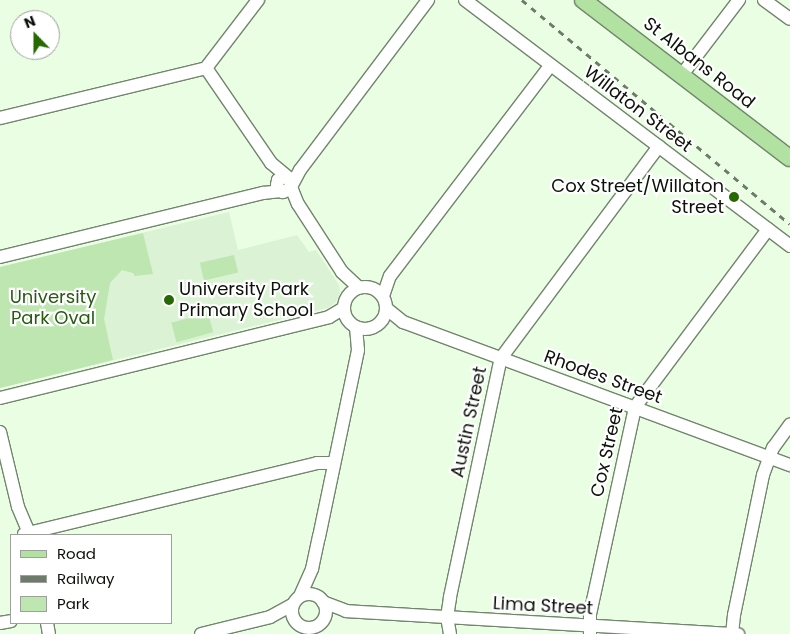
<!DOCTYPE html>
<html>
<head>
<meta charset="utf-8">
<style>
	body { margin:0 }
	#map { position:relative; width:790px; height:634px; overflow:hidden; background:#eafee4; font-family:Poppins,sans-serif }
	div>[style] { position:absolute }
	.built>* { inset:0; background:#dbf2d4 }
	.green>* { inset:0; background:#bde6b0; transform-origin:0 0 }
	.roads { filter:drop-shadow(1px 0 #73856e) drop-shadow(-1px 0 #73856e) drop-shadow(0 1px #73856e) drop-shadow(0 -1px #73856e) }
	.minor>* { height:12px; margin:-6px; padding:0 6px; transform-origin:6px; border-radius:6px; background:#fff }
	.minor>.ring { margin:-6px; padding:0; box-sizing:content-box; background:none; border:12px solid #fff; border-radius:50% }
	.major>* { height:16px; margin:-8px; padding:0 8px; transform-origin:8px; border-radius:8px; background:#b1e2a1 }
	.rail>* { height:2.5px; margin-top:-1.25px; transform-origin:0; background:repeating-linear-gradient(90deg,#6e7a6a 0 6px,transparent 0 12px) }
	.dots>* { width:14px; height:14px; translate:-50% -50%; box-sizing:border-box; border:2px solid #fff; border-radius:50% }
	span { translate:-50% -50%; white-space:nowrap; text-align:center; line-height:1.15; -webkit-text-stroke:4.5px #fff; paint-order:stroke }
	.street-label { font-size:18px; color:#0c120a }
	.poi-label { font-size:18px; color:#0c120a }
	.right { translate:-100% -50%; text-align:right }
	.left { translate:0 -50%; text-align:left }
	.park-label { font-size:18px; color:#275b12 }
	.legend { position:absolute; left:10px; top:534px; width:162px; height:90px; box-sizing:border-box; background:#fff; border:1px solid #9ea09d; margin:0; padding:6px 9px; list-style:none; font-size:15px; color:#0c120a }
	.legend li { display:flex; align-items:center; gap:10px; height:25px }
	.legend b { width:25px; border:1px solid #9ea09d }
	.north { position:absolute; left:10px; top:10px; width:50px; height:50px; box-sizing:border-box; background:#fff; border:1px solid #9ea09d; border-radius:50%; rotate:338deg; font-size:14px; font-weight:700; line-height:20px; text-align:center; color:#0c120a }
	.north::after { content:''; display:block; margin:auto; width:18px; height:22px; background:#256900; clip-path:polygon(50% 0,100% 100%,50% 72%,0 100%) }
</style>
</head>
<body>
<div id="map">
	<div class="built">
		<i style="clip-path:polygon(229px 212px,238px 250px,297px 235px,309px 252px,316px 250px,339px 285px,340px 293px,336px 302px,328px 308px,0 388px,0 267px)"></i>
	</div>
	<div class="green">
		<i style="clip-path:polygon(143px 233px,153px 274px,135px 276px,133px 273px,122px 270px,110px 283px,104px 319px,113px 360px,0 388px,0 267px)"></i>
		<i style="left:234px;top:255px;width:18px;height:35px;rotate:77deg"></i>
		<i style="left:208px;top:313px;width:20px;height:38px;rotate:75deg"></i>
	</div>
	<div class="roads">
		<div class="minor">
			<i style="left:465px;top:0;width:408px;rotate:37.1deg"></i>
			<i style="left:764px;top:0;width:32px;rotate:36deg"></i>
			<i style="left:206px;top:68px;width:115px;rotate:55.6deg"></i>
			<i style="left:271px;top:163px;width:26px;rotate:40deg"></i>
			<i style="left:291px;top:180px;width:9px;rotate:96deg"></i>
			<i style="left:290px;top:189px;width:8px;rotate:157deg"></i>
			<i style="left:283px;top:192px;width:6px;rotate:-149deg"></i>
			<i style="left:278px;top:189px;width:4px;rotate:-104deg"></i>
			<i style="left:277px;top:185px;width:5px;rotate:-79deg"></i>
			<i style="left:278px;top:180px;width:8px;rotate:-23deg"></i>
			<i style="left:681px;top:76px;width:96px;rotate:-52.7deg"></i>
			<i style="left:0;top:118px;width:212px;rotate:-13.6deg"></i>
			<i style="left:206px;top:68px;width:86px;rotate:-52.6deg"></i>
			<i style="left:292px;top:185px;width:17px;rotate:-62deg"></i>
			<i style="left:300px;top:170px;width:213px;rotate:-53deg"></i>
			<i style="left:291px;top:187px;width:18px;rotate:68deg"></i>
			<i style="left:298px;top:204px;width:81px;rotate:57.1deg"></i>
			<i style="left:342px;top:272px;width:23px;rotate:43deg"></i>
			<i style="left:0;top:257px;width:271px;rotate:-13.7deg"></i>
			<i style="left:263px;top:193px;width:18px;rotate:-6deg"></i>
			<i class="ring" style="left:344px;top:287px;width:30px;height:30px"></i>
			<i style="left:383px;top:296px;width:21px;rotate:-71deg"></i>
			<i style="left:390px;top:276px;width:265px;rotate:-52.7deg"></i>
			<i style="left:387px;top:309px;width:21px;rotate:39deg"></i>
			<i style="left:403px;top:322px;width:413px;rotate:20.3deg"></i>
			<i style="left:0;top:398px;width:339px;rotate:-13.8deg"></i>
			<i style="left:329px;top:317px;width:17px;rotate:-31deg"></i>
			<i style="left:0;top:432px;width:77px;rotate:76.5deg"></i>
			<i style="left:18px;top:507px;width:30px;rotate:67deg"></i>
			<i style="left:24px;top:534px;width:301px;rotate:-13.6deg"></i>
			<i style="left:317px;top:463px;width:17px"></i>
			<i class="ring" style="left:292px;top:594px;width:22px;height:22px"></i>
			<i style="left:300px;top:596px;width:30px;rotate:-66deg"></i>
			<i style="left:312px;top:569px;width:33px;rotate:-78deg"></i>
			<i style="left:319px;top:537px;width:191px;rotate:-78.2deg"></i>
			<i style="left:358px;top:350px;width:22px;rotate:-95deg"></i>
			<i style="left:323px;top:602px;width:25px;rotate:21deg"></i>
			<i style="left:346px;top:611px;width:393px;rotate:3.4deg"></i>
			<i style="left:0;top:623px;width:11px;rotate:-10deg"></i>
			<i style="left:47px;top:623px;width:11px;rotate:80deg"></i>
			<i style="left:201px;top:634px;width:71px;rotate:-13.8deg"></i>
			<i style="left:270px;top:617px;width:25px;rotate:-29deg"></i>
			<i style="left:450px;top:634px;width:17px;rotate:-100deg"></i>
			<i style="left:447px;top:617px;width:20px;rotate:-81deg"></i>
			<i style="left:450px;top:597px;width:244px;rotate:-78deg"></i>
			<i style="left:501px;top:358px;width:264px;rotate:-53.3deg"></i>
			<i style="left:590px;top:634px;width:20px;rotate:-90deg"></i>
			<i style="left:590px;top:614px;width:212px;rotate:-77.7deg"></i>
			<i style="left:635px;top:407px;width:222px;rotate:-53.2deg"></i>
			<i style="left:732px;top:634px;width:19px;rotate:-84deg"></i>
			<i style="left:734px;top:615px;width:143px;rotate:-78.3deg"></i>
			<i style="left:763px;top:475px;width:29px;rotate:-70deg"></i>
			<i style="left:773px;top:448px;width:29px;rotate:-54deg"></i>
		</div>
		<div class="major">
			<i style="left:583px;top:0;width:260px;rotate:37.4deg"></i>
		</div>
	</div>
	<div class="rail">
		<i style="left:522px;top:0;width:349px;rotate:39.9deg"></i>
	</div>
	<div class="dots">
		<i style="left:734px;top:197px;background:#256900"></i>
		<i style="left:169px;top:300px;background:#256900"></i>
	</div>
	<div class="street-label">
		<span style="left:699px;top:63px;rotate:38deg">St Albans Road</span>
		<span style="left:638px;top:109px;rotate:37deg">Willaton Street</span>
		<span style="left:603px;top:377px;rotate:20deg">Rhodes Street</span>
		<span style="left:469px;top:422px;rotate:-78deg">Austin Street</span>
		<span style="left:607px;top:452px;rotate:-77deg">Cox Street</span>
		<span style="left:543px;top:606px;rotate:3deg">Lima Street</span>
	</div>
	<div class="poi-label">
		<span class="right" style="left:724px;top:197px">Cox Street/Willaton<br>Street</span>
		<span class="left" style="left:179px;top:300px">University Park<br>Primary School</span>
	</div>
	<div class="park-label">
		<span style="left:53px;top:308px">University<br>Park Oval</span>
	</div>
	<ul class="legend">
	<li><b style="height:6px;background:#b1e2a1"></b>Road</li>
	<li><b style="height:6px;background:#6e7a6a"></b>Railway</li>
	<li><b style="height:14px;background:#bde6b0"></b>Park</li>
	</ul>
	<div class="north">N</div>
</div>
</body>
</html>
